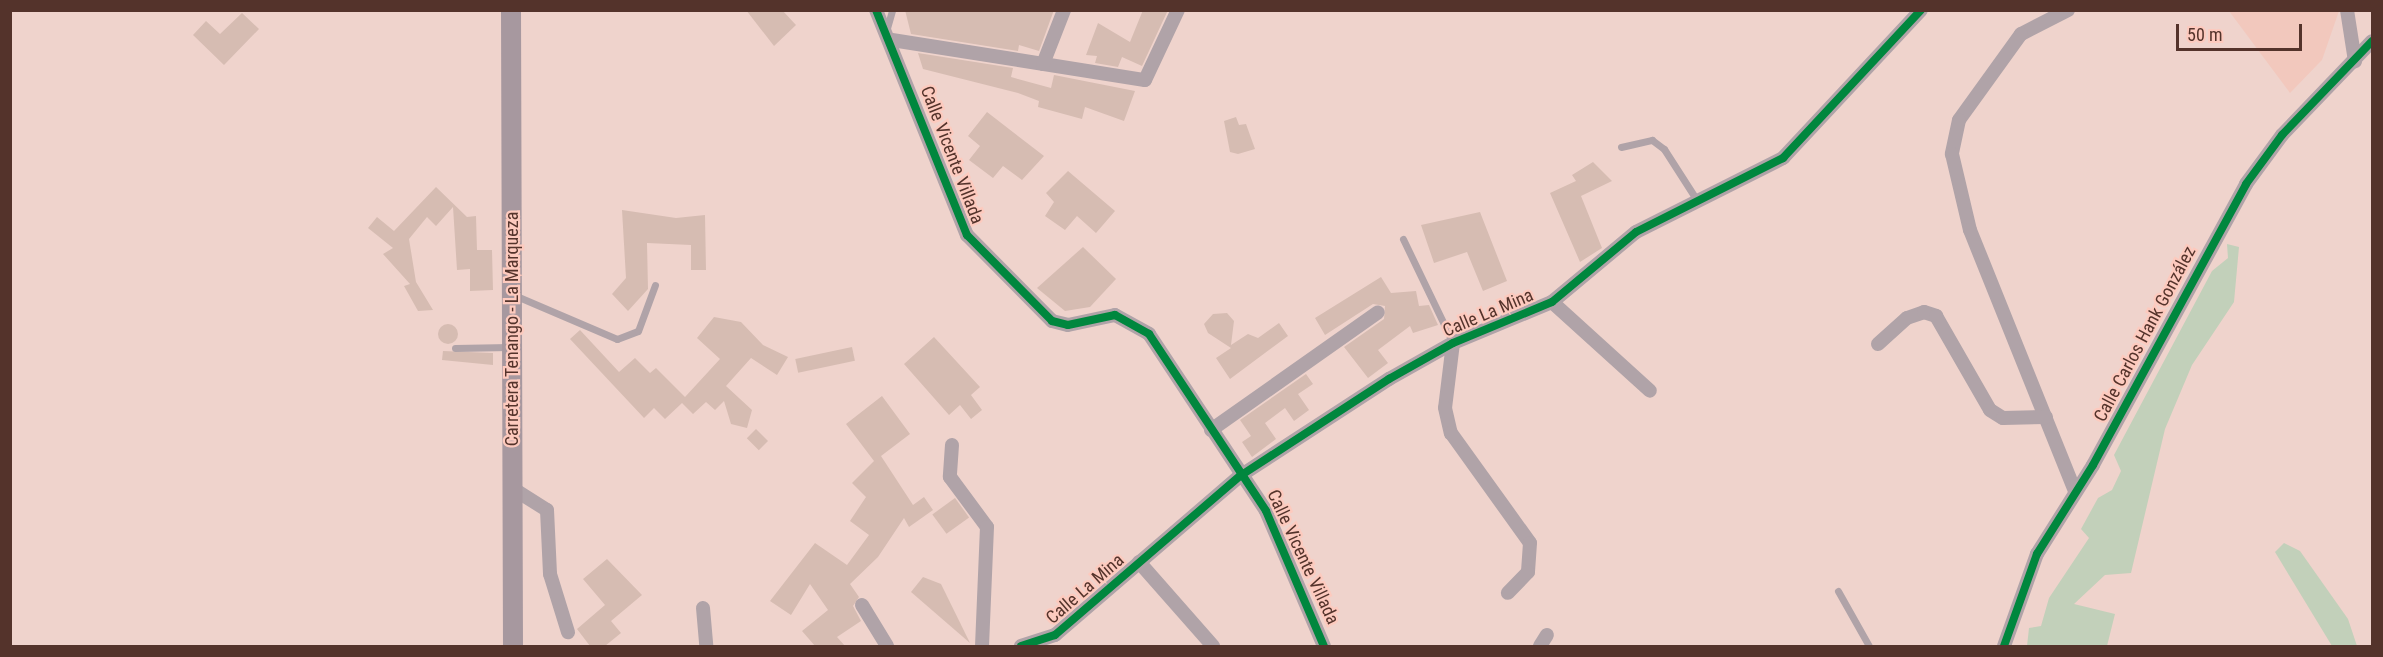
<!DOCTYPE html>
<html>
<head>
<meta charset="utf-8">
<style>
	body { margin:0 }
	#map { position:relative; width:2383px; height:657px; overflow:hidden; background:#efd3cc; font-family:"Roboto Condensed",sans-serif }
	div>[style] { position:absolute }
	.built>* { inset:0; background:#f2c8bd }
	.green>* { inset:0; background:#c2d0ba }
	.building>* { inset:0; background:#d6bcb2; transform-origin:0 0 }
	.round { border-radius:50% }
	.service>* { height:7px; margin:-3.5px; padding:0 3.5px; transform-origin:3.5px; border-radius:3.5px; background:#b0a3a8 }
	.minor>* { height:14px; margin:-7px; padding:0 7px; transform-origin:7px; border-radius:7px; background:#b0a3a8 }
	.secondary>* { height:20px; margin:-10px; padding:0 10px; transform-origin:10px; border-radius:10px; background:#a7989f }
	.cycleway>* { height:8px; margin:-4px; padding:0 4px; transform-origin:4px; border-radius:4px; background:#00873e }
	span { translate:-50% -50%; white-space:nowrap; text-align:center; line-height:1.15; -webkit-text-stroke:4.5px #fdcabe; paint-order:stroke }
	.street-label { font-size:18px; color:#54332b }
	.frame { position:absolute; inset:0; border:12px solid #54332b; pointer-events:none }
	.scale { position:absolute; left:2176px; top:24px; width:126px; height:27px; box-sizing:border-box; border:3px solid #54332b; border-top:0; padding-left:8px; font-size:18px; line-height:21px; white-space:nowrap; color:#54332b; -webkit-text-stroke:4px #fdcabe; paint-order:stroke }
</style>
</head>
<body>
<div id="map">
	<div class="built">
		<i style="clip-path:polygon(2339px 11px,2322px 60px,2290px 93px,2229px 11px)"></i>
	</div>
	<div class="green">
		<i style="clip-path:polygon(2227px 244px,2239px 247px,2234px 302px,2192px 365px,2165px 429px,2131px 573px,2105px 575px,2074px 604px,2115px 614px,2107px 646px,2027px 646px,2029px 628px,2041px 626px,2049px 598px,2089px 538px,2081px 529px,2098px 498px,2112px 490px,2121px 471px,2114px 455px,2212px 271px,2228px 258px)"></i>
		<i style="clip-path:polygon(2284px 543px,2300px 551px,2348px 619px,2357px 646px,2332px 646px,2275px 552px)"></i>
	</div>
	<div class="building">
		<i style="clip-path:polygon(746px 10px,782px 10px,796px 25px,774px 46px)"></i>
		<i style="clip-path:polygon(905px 10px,1054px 10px,1039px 51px,1019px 45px,1018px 51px,911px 34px)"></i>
		<i style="clip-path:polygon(1143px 10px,1168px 10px,1142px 66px,1122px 57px,1118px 67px,1095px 63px,1097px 56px,1086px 55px,1098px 23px,1130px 42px)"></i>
		<i style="clip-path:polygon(242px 13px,259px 29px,224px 65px,193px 35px,206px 21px,220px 34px)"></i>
		<i style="clip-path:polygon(918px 53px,1013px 68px,1011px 77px,1051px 88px,1054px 75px,1135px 91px,1124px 121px,1085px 107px,1082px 119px,1038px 107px,1039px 101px,1018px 93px,923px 69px)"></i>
		<i style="clip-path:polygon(987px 112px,1044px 156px,1022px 180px,1003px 166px,993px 178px,969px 160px,980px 146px,968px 136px)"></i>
		<i style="clip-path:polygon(1236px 117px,1239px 125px,1246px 124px,1255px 149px,1238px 154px,1230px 152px,1224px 121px)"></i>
		<i style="clip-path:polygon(1593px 162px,1612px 181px,1581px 196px,1602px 248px,1580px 262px,1550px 193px,1576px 181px,1572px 175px)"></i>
		<i style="clip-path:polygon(1068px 171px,1115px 211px,1096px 233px,1077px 216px,1065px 230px,1045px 216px,1054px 202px,1046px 193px)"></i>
		<i style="clip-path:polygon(436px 187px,467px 217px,476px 216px,477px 250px,492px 250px,493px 290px,470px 291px,470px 269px,457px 270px,453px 207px,436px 226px,427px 217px,409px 239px,416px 282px,433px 310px,418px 311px,404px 286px,410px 284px,383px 254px,393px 248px,368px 228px,377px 217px,394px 231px)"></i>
		<i style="clip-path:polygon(622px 210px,676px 218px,705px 215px,706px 270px,691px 270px,691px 245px,647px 243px,648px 289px,628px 311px,612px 294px,626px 278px)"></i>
		<i style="clip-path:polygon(1480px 212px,1507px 281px,1483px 291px,1467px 252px,1434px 263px,1421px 225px)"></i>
		<i style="clip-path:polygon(1083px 247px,1116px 279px,1090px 307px,1065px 311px,1037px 288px)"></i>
		<i style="clip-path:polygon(1381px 277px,1391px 293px,1416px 291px,1419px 306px,1429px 305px,1438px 325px,1413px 333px,1410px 326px,1378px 350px,1388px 363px,1368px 378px,1344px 347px,1384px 319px,1385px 306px,1373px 304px,1325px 335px,1315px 318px)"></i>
		<i style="clip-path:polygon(1227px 313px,1234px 321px,1231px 345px,1248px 334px,1258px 338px,1279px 323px,1288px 336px,1230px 379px,1216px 358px,1231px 348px,1208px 333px,1204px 324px,1213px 314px)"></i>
		<i style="clip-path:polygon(714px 317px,741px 322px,763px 345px,788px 357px,777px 375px,751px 358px,726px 386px,752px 410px,747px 428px,731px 424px,724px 401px,715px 410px,706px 402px,693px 414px,682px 403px,665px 419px,654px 408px,644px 418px,570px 339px,580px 330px,619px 372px,635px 358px,650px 373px,656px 368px,685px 397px,720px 359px,697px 338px)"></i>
		<i class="round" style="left:438px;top:324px;width:20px;height:20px"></i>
		<i style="clip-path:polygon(934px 337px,980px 387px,971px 395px,982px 410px,971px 419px,960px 405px,949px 415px,904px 364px)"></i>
		<i style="left:852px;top:347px;width:14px;height:58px;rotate:78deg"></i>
		<i style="clip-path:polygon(443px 351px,493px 353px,493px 365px,442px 360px)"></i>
		<i style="clip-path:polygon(1306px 374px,1313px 384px,1298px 394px,1309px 410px,1294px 421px,1285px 408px,1265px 423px,1276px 439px,1252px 457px,1242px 442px,1251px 436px,1240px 420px)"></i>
		<i style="clip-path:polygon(882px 396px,910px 434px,881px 456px,913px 505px,924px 497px,933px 510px,909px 527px,904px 518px,878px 557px,850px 584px,859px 597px,853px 606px,861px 621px,837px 637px,845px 646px,815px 646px,802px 631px,828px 610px,810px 584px,791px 615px,770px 601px,815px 543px,847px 565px,869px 535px,850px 521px,866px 497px,852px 483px,874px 461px,846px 424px)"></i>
		<i style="left:756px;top:429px;width:17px;height:13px;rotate:45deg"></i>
		<i style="left:955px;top:498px;width:24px;height:28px;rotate:54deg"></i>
		<i style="clip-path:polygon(607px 559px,642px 595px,611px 621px,621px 633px,605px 646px,590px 646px,577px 629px,605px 605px,583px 579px)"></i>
		<i style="clip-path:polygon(923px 577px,941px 584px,970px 643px,911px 592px)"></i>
	</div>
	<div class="service">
		<i style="left:887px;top:28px;width:19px;rotate:-74deg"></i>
		<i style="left:1621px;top:147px;width:32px;rotate:-13deg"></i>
		<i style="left:1652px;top:140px;width:15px;rotate:37deg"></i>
		<i style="left:1664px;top:149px;width:63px;rotate:57.3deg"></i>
		<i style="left:1403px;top:239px;width:115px;rotate:64.3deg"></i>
		<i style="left:514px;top:295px;width:112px;rotate:23.1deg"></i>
		<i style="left:617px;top:339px;width:22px;rotate:-21deg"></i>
		<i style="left:638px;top:331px;width:49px;rotate:-69.7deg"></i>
		<i style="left:455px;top:348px;width:54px;rotate:-1.1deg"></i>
		<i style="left:1838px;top:591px;width:63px;rotate:60.6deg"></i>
	</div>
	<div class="minor">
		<i style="left:876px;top:10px;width:243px;rotate:68deg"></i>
		<i style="left:967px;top:235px;width:121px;rotate:45.3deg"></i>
		<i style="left:1052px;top:321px;width:16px;rotate:14deg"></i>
		<i style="left:1068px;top:325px;width:48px;rotate:-12deg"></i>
		<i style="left:1115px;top:315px;width:39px;rotate:29deg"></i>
		<i style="left:1149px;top:334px;width:212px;rotate:56.5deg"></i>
		<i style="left:1266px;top:511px;width:147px;rotate:66.8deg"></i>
		<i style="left:2068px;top:10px;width:53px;rotate:152.9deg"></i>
		<i style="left:2021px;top:34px;width:106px;rotate:125.8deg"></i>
		<i style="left:1959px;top:120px;width:35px;rotate:102deg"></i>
		<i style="left:1952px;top:154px;width:78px;rotate:76.7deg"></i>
		<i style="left:1970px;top:230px;width:281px;rotate:68.1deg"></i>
		<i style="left:2347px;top:10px;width:52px;rotate:81.1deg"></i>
		<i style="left:892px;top:40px;width:256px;rotate:9deg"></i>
		<i style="left:1145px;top:80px;width:77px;rotate:-64.8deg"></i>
		<i style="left:1043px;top:64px;width:58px;rotate:-68.7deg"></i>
		<i style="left:1552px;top:302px;width:132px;rotate:42.2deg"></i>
		<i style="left:1453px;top:343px;width:65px;rotate:97deg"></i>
		<i style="left:1445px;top:408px;width:26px;rotate:77deg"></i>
		<i style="left:1451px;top:433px;width:135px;rotate:54.3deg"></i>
		<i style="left:1530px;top:543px;width:29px;rotate:94deg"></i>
		<i style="left:1528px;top:572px;width:29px;rotate:134deg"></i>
		<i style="left:1878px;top:344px;width:39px;rotate:-42deg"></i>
		<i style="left:1907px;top:318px;width:18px;rotate:-19deg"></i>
		<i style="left:1924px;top:312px;width:13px;rotate:18deg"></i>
		<i style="left:1936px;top:316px;width:108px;rotate:60.1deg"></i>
		<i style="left:1990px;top:410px;width:15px;rotate:32deg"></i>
		<i style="left:2003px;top:418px;width:43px;rotate:-1.3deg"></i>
		<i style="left:1211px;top:430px;width:204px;rotate:-35.2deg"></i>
		<i style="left:952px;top:445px;width:32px;rotate:94deg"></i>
		<i style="left:950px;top:477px;width:62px;rotate:53.5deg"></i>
		<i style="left:987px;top:527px;width:119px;rotate:92.4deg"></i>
		<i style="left:512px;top:488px;width:41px;rotate:32.2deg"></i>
		<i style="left:547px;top:510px;width:64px;rotate:87.3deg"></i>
		<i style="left:550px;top:574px;width:61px;rotate:72.8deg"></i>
		<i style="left:1139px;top:562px;width:112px;rotate:48.6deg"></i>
		<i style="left:862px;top:605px;width:48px;rotate:58.6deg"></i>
		<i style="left:703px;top:608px;width:38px;rotate:85deg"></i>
		<i style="left:1021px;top:646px;width:36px;rotate:-18deg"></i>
		<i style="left:1055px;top:635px;width:244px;rotate:-40.7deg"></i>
		<i style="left:1240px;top:476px;width:178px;rotate:-33.1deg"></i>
		<i style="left:1389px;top:379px;width:73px;rotate:-29.4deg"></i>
		<i style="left:1453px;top:343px;width:107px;rotate:-22.5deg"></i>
		<i style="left:1552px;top:302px;width:109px;rotate:-39.8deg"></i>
		<i style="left:1636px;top:232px;width:165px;rotate:-26.7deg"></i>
		<i style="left:1783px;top:158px;width:202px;rotate:-47deg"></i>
		<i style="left:1540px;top:646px;width:13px;rotate:-58deg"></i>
		<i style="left:2004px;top:646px;width:98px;rotate:-70.3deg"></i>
		<i style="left:2037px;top:554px;width:105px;rotate:-57.8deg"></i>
		<i style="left:2093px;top:465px;width:320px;rotate:-61.4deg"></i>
		<i style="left:2246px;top:184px;width:61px;rotate:-53.7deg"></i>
		<i style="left:2282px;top:135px;width:130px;rotate:-46.2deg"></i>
	</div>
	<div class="secondary">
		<i style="left:511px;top:10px;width:636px;rotate:89.82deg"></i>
	</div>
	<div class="cycleway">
		<i style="left:876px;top:10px;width:243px;rotate:68deg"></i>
		<i style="left:967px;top:235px;width:121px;rotate:45.3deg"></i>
		<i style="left:1052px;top:321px;width:16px;rotate:14deg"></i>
		<i style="left:1068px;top:325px;width:48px;rotate:-12deg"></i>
		<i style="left:1115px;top:315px;width:39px;rotate:29deg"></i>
		<i style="left:1149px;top:334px;width:212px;rotate:56.5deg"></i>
		<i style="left:1266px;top:511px;width:147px;rotate:66.8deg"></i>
		<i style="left:1021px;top:646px;width:36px;rotate:-18deg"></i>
		<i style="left:1055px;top:635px;width:244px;rotate:-40.7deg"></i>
		<i style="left:1240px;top:476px;width:178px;rotate:-33.1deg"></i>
		<i style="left:1389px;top:379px;width:73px;rotate:-29.4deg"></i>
		<i style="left:1453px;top:343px;width:107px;rotate:-22.5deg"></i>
		<i style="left:1552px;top:302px;width:109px;rotate:-39.8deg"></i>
		<i style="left:1636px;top:232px;width:165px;rotate:-26.7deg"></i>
		<i style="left:1783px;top:158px;width:202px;rotate:-47deg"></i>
		<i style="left:2004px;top:646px;width:98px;rotate:-70.3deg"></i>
		<i style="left:2037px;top:554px;width:105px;rotate:-57.8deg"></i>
		<i style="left:2093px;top:465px;width:320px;rotate:-61.4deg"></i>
		<i style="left:2246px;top:184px;width:61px;rotate:-53.7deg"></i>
		<i style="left:2282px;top:135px;width:130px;rotate:-46.2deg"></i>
	</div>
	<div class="street-label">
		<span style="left:952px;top:155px;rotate:69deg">Calle Vicente Villada</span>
		<span style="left:1488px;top:313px;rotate:-23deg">Calle La Mina</span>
		<span style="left:512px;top:329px;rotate:-90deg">Carretera Tenango - La Marqueza</span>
		<span style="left:2145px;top:334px;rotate:-62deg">Calle Carlos Hank González</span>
		<span style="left:1303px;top:557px;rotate:65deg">Calle Vicente Villada</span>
		<span style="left:1085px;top:589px;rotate:-41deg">Calle La Mina</span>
	</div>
	<div class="frame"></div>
	<div class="scale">50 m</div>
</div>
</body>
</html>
